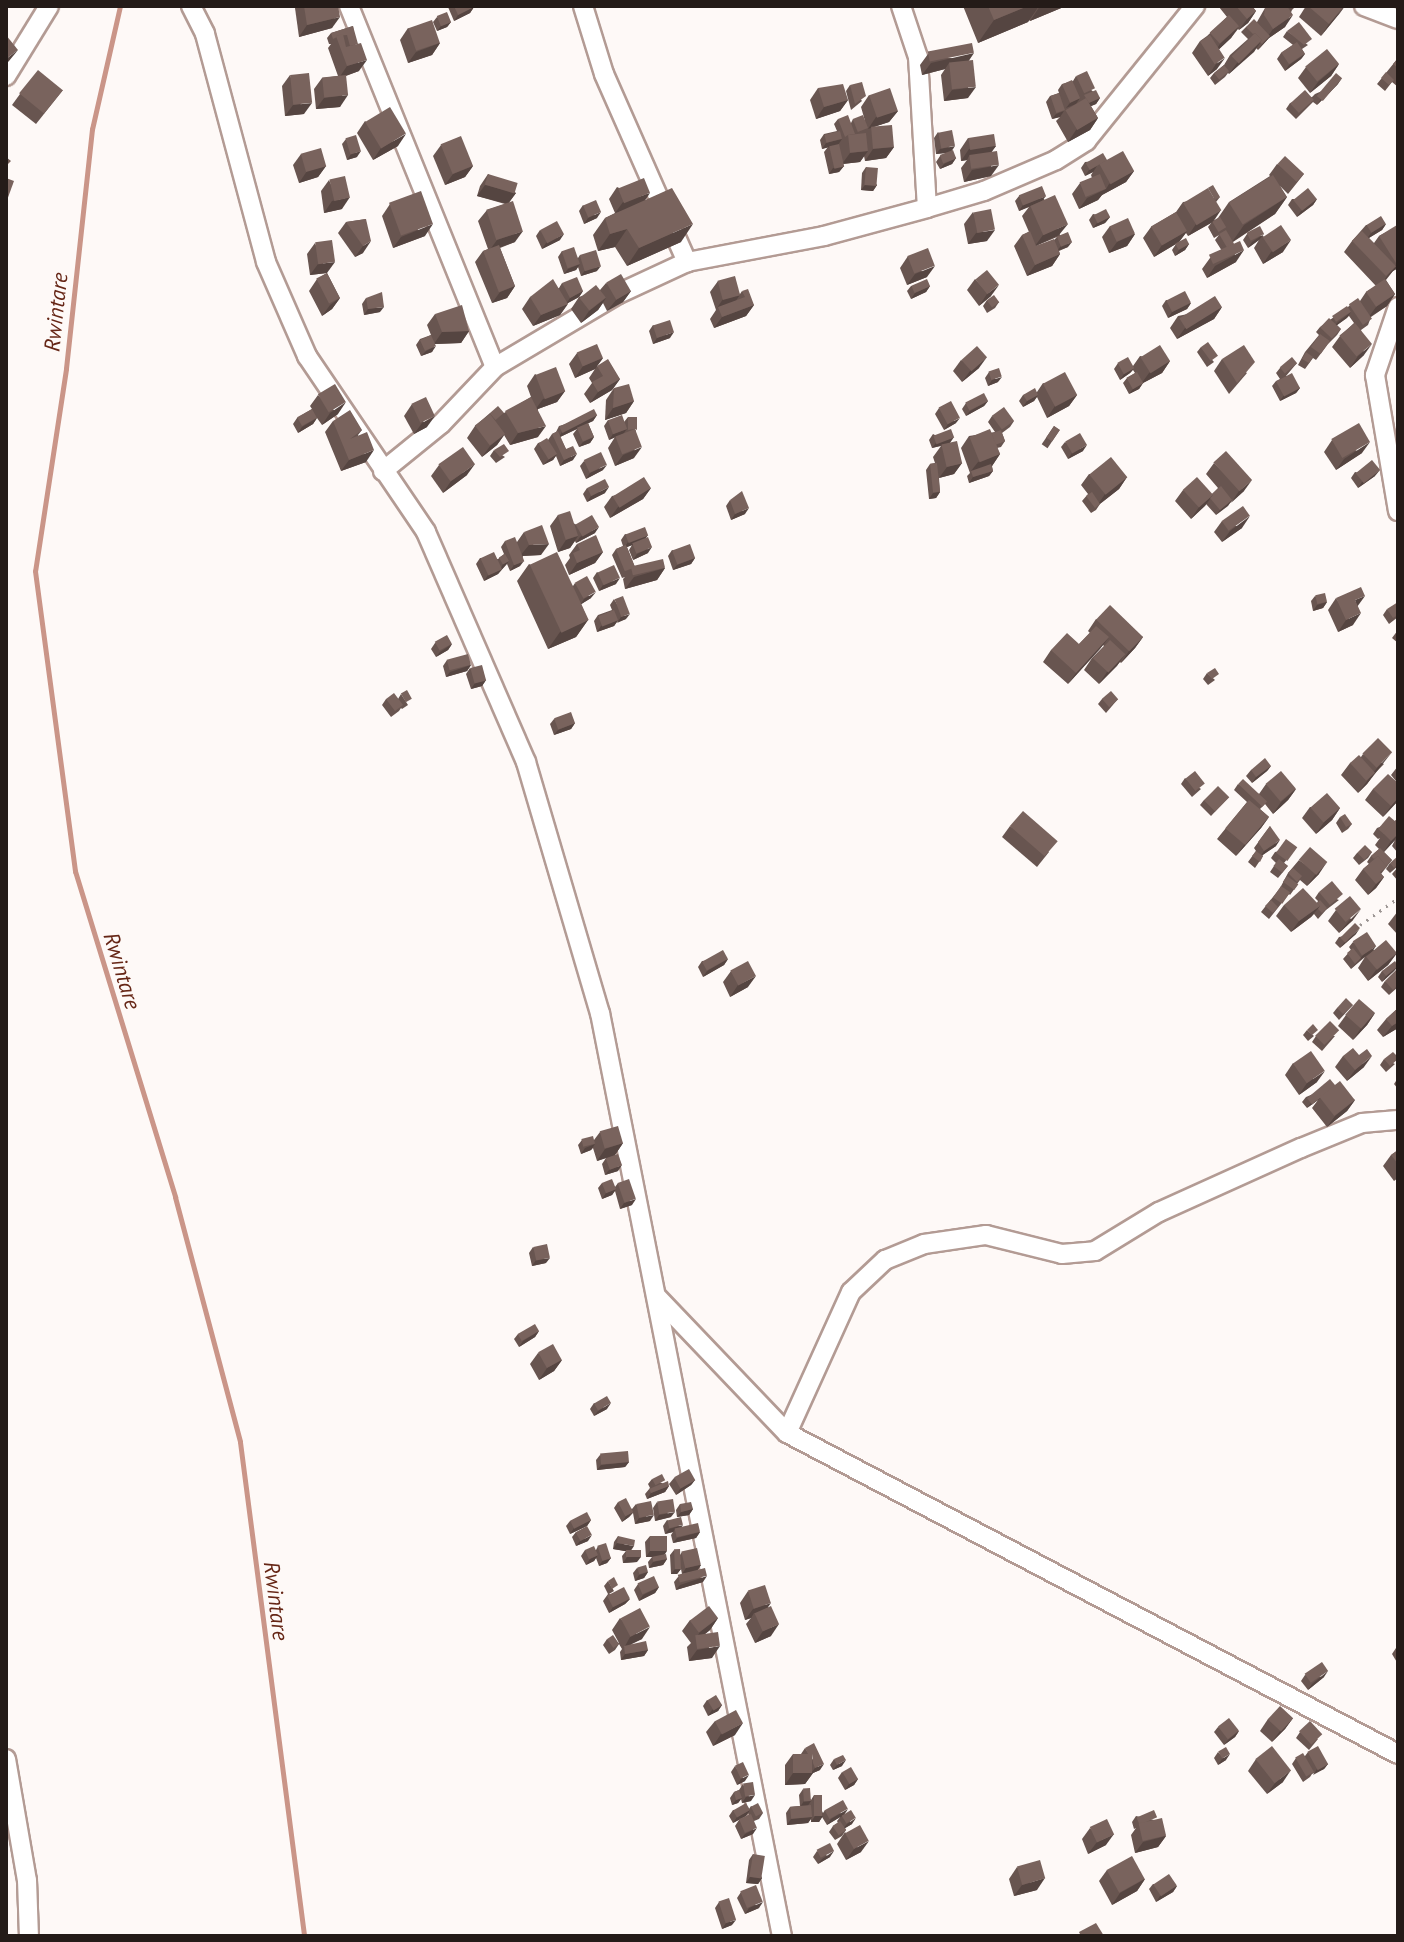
<!DOCTYPE html>
<html>
<head>
<meta charset="utf-8">
<style>
	body { margin:0 }
	#map { position:relative; width:1404px; height:1942px; overflow:hidden; background:#fef9f7; font-family:"PT Sans",sans-serif }
	div>[style] { position:absolute }
	.stream>* { height:5px; margin:-2.5px; padding:0 2.5px; transform-origin:2.5px; border-radius:2.5px; background:#ca9588 }
	.path>* { height:3px; margin-top:-1.5px; transform-origin:0; background:repeating-linear-gradient(90deg,#9d9694 0 2px,transparent 0 8px) }
	.roads { filter:drop-shadow(2px 0 #b39b94) drop-shadow(-2px 0 #b39b94) drop-shadow(0 2px #b39b94) drop-shadow(0 -2px #b39b94) }
	.minor>* { height:18px; margin:-9px; padding:0 9px; transform-origin:9px; border-radius:9px; background:#fff }
	.wall>* { inset:0; background:#685550; transform-origin:0 0 }
	.shaded-wall>* { inset:0; background:#554541 }
	.building>* { inset:0; background:#79635d; transform-origin:0 0 }
	span { translate:-50% -50%; white-space:nowrap; text-align:center; line-height:1.15; -webkit-text-stroke:6px #fef9f7; paint-order:stroke }
	.water-label { font-size:22px; color:#662616; font-style:italic }
	.frame { position:absolute; inset:0; border:8px solid #241b18; pointer-events:none }
</style>
</head>
<body>
<div id="map">
	<div class="stream">
		<i style="left:120px;top:6px;width:126px;rotate:102.8deg"></i>
		<i style="left:92px;top:129px;width:241px;rotate:96.2deg"></i>
		<i style="left:66px;top:369px;width:204px;rotate:98.7deg"></i>
		<i style="left:35px;top:571px;width:303px;rotate:82.4deg"></i>
		<i style="left:75px;top:871px;width:341px;rotate:72.9deg"></i>
		<i style="left:175px;top:1197px;width:253px;rotate:75.1deg"></i>
		<i style="left:240px;top:1442px;width:498px;rotate:82.6deg"></i>
	</div>
	<div class="path">
		<i style="left:1360px;top:925px;width:47px;rotate:-35.4deg"></i>
	</div>
	<div class="roads">
		<div class="minor">
			<i style="left:191px;top:6px;width:31px;rotate:63deg"></i>
			<i style="left:205px;top:34px;width:236px;rotate:75deg"></i>
			<i style="left:266px;top:262px;width:103px;rotate:66.4deg"></i>
			<i style="left:307px;top:356px;width:212px;rotate:55.9deg"></i>
			<i style="left:426px;top:532px;width:251px;rotate:66.5deg"></i>
			<i style="left:526px;top:762px;width:262px;rotate:73.6deg"></i>
			<i style="left:600px;top:1013px;width:941px;rotate:78.85deg"></i>
			<i style="left:349px;top:6px;width:389px;rotate:68deg"></i>
			<i style="left:583px;top:6px;width:71px;rotate:72.8deg"></i>
			<i style="left:604px;top:74px;width:206px;rotate:66.2deg"></i>
			<i style="left:901px;top:6px;width:54px;rotate:71.6deg"></i>
			<i style="left:918px;top:57px;width:151px;rotate:86.6deg"></i>
			<i style="left:1364px;top:6px;width:36px;rotate:21deg"></i>
			<i style="left:6px;top:76px;width:82px;rotate:-58.4deg"></i>
			<i style="left:1398px;top:307px;width:72px;rotate:108.7deg"></i>
			<i style="left:1375px;top:375px;width:138px;rotate:80.4deg"></i>
			<i style="left:383px;top:471px;width:75px;rotate:-39deg"></i>
			<i style="left:441px;top:424px;width:79px;rotate:-46.5deg"></i>
			<i style="left:495px;top:367px;width:143px;rotate:-30.7deg"></i>
			<i style="left:618px;top:294px;width:76px;rotate:-24.9deg"></i>
			<i style="left:687px;top:262px;width:139px;rotate:-10.7deg"></i>
			<i style="left:824px;top:236px;width:107px;rotate:-15.2deg"></i>
			<i style="left:927px;top:208px;width:59px;rotate:-16.6deg"></i>
			<i style="left:984px;top:191px;width:78px;rotate:-23.3deg"></i>
			<i style="left:1056px;top:160px;width:36px;rotate:-32deg"></i>
			<i style="left:1086px;top:141px;width:174px;rotate:-51.1deg"></i>
			<i style="left:657px;top:1297px;width:188px;rotate:46.3deg"></i>
			<i style="left:787px;top:1433px;width:690px;rotate:27.72deg"></i>
			<i style="left:787px;top:1433px;width:155px;rotate:-65.6deg"></i>
			<i style="left:851px;top:1292px;width:47px;rotate:-43.3deg"></i>
			<i style="left:885px;top:1260px;width:42px;rotate:-22.3deg"></i>
			<i style="left:924px;top:1244px;width:63px;rotate:-8.3deg"></i>
			<i style="left:986px;top:1235px;width:78px;rotate:14deg"></i>
			<i style="left:1062px;top:1254px;width:33px;rotate:-5deg"></i>
			<i style="left:1095px;top:1251px;width:75px;rotate:-31.4deg"></i>
			<i style="left:1159px;top:1212px;width:156px;rotate:-24.3deg"></i>
			<i style="left:1301px;top:1148px;width:66px;rotate:-22.3deg"></i>
			<i style="left:1362px;top:1123px;width:36px;rotate:-5deg"></i>
			<i style="left:6px;top:1759px;width:123px;rotate:80.2deg"></i>
			<i style="left:27px;top:1880px;width:56px;rotate:88deg"></i>
		</div>
	</div>
	<div class="wall">
		<i style="clip-path:polygon(296px 6px,338px 6px,332px 28px,299px 37px,295px 8px)"></i>
		<i style="clip-path:polygon(449px 6px,474px 6px,474px 7px,470px 13px,454px 21px,448px 7px)"></i>
		<i style="clip-path:polygon(963px 6px,1066px 6px,1030px 21px,1029px 20px,1028px 22px,978px 43px)"></i>
		<i style="clip-path:polygon(1219px 6px,1252px 6px,1256px 11px,1248px 23px,1239px 30px,1238px 29px,1231px 38px,1219px 49px,1217px 69px,1208px 76px,1192px 53px,1200px 41px,1207px 36px,1227px 17px,1219px 7px)"></i>
		<i style="clip-path:polygon(1270px 6px,1296px 6px,1292px 10px,1285px 27px,1269px 38px,1258px 50px,1256px 48px,1229px 74px,1228px 73px,1225px 77px,1215px 85px,1210px 78px,1214px 73px,1224px 65px,1230px 55px,1248px 39px,1241px 32px,1246px 27px,1257px 22px,1265px 8px)"></i>
		<i style="clip-path:polygon(1306px 6px,1345px 6px,1321px 36px,1299px 17px)"></i>
		<i style="clip-path:polygon(437px 17px,451px 22px,447px 27px,437px 31px,433px 22px)"></i>
		<i style="clip-path:polygon(353px 26px,359px 71px,346px 76px,340px 107px,316px 109px,314px 89px,322px 78px,338px 76px,328px 48px,331px 44px,329px 44px,327px 38px,331px 33px)"></i>
		<i style="clip-path:polygon(408px 28px,440px 43px,432px 55px,408px 63px,400px 40px)"></i>
		<i style="clip-path:polygon(1287px 31px,1308px 45px,1302px 49px,1305px 54px,1301px 59px,1285px 71px,1277px 59px,1281px 53px,1293px 45px,1283px 37px)"></i>
		<i style="clip-path:polygon(928px 54px,968px 61px,968px 98px,944px 101px,941px 75px,945px 69px,922px 75px,920px 65px)"></i>
		<i style="clip-path:polygon(1398px 58px,1398px 87px,1392px 82px,1385px 91px,1377px 84px)"></i>
		<i style="clip-path:polygon(1339px 64px,1331px 76px,1310px 93px,1298px 78px,1306px 67px)"></i>
		<i style="clip-path:polygon(290px 75px,304px 114px,285px 116px,282px 86px)"></i>
		<i style="clip-path:polygon(1076px 76px,1100px 98px,1096px 104px,1091px 106px,1098px 118px,1090px 130px,1068px 142px,1056px 121px,1060px 117px,1052px 119px,1046px 102px,1050px 96px,1059px 93px,1058px 90px,1062px 84px,1073px 81px)"></i>
		<i style="clip-path:polygon(1338px 84px,1317px 105px,1313px 102px,1296px 119px,1286px 109px,1290px 103px,1312px 97px,1315px 94px)"></i>
		<i style="clip-path:polygon(850px 85px,862px 101px,851px 110px,846px 91px)"></i>
		<i style="clip-path:polygon(818px 88px,848px 100px,840px 111px,816px 119px,810px 100px)"></i>
		<i style="clip-path:polygon(63px 90px,36px 124px,12px 105px,20px 94px)"></i>
		<i style="clip-path:polygon(869px 95px,898px 111px,889px 122px,873px 127px,894px 147px,886px 158px,865px 161px,864px 156px,860px 162px,843px 164px,844px 166px,839px 172px,829px 174px,824px 152px,828px 147px,822px 149px,820px 140px,824px 134px,837px 131px,834px 124px,838px 119px,851px 123px,853px 119px,865px 121px,861px 107px)"></i>
		<i style="clip-path:polygon(365px 121px,398px 146px,373px 160px,357px 133px)"></i>
		<i style="clip-path:polygon(938px 132px,956px 158px,952px 164px,940px 169px,936px 162px,940px 156px,948px 153px,936px 154px,934px 138px)"></i>
		<i style="clip-path:polygon(968px 138px,996px 146px,991px 152px,991px 176px,964px 182px,961px 168px,967px 160px,961px 161px,960px 150px)"></i>
		<i style="clip-path:polygon(346px 139px,357px 157px,347px 160px,342px 144px)"></i>
		<i style="clip-path:polygon(441px 145px,473px 166px,465px 177px,445px 185px,433px 156px)"></i>
		<i style="clip-path:polygon(301px 154px,326px 166px,318px 177px,299px 183px,293px 165px)"></i>
		<i style="clip-path:polygon(1107px 160px,1134px 171px,1126px 182px,1102px 195px,1098px 200px,1079px 209px,1072px 194px,1080px 183px,1092px 178px,1091px 175px,1093px 172px,1085px 176px,1081px 168px,1085px 162px)"></i>
		<i style="clip-path:polygon(1277px 164px,1304px 174px,1288px 194px,1280px 186px,1287px 197px,1275px 214px,1233px 242px,1236px 262px,1207px 278px,1202px 269px,1210px 258px,1222px 251px,1215px 240px,1219px 235px,1214px 238px,1208px 227px,1212px 222px,1188px 236px,1186px 233px,1179px 242px,1189px 244px,1185px 250px,1175px 256px,1172px 250px,1176px 244px,1154px 257px,1143px 238px,1151px 227px,1176px 212px,1183px 202px,1220px 197px,1216px 202px,1213px 221px,1218px 218px,1229px 202px,1270px 176px,1269px 175px)"></i>
		<i style="clip-path:polygon(866px 167px,877px 185px,873px 191px,861px 190px,862px 173px)"></i>
		<i style="clip-path:polygon(488px 174px,516px 193px,509px 202px,515px 242px,500px 248px,515px 286px,507px 298px,492px 303px,475px 262px,483px 251px,488px 249px,478px 221px,487px 210px,505px 204px,477px 196px,480px 186px)"></i>
		<i style="clip-path:polygon(329px 180px,342px 209px,324px 213px,321px 191px)"></i>
		<i style="clip-path:polygon(617px 187px,645px 200px,681px 242px,627px 266px,615px 247px,598px 251px,593px 235px,605px 218px,615px 213px,609px 199px)"></i>
		<i style="clip-path:polygon(evenodd,1019px 196px,1044px 199px,1060px 235px,1068px 247px,1059px 251px,1060px 254px,1052px 266px,1027px 276px,1014px 246px,1022px 235px,1029px 232px,1022px 216px,1029px 207px,1019px 211px,1015px 201px,1019px 196px,1057px 237px,1054px 240px,1036px 246px,1057px 237px)"></i>
		<i style="clip-path:polygon(1292px 199px,1317px 199px,1313px 205px,1297px 217px,1288px 205px)"></i>
		<i style="clip-path:polygon(390px 204px,425px 236px,393px 248px,382px 216px)"></i>
		<i style="clip-path:polygon(583px 205px,597px 218px,584px 224px,579px 211px)"></i>
		<i style="clip-path:polygon(973px 212px,987px 241px,968px 244px,964px 224px)"></i>
		<i style="clip-path:polygon(1093px 214px,1110px 217px,1105px 223px,1093px 228px,1089px 220px)"></i>
		<i style="clip-path:polygon(366px 219px,363px 253px,355px 257px,338px 233px,346px 222px)"></i>
		<i style="clip-path:polygon(1386px 224px,1382px 230px,1369px 238px,1374px 243px,1379px 236px,1398px 226px,1398px 268px,1393px 271px,1386px 280px,1395px 294px,1387px 306px,1371px 317px,1368px 325px,1361px 330px,1364px 355px,1350px 368px,1332px 347px,1340px 336px,1354px 323px,1349px 316px,1337px 325px,1341px 329px,1337px 335px,1328px 344px,1316px 360px,1313px 358px,1305px 369px,1298px 365px,1305px 352px,1319px 335px,1316px 332px,1320px 327px,1348px 307px,1350px 305px,1360px 301px,1366px 292px,1376px 286px,1344px 252px,1352px 241px,1366px 225px)"></i>
		<i style="clip-path:polygon(1110px 226px,1135px 234px,1127px 246px,1109px 253px,1102px 237px)"></i>
		<i style="clip-path:polygon(540px 230px,560px 240px,542px 249px,536px 236px)"></i>
		<i style="clip-path:polygon(1247px 234px,1263px 236px,1283px 252px,1263px 264px,1254px 248px,1259px 240px,1248px 248px,1243px 240px)"></i>
		<i style="clip-path:polygon(315px 243px,327px 273px,340px 298px,332px 309px,322px 316px,309px 291px,317px 279px,327px 273px,310px 275px,307px 254px)"></i>
		<i style="clip-path:polygon(562px 251px,578px 258px,580px 255px,597px 271px,581px 276px,578px 267px,576px 270px,564px 274px,558px 257px)"></i>
		<i style="clip-path:polygon(908px 256px,927px 277px,907px 285px,900px 268px)"></i>
		<i style="clip-path:polygon(975px 279px,991px 296px,979px 306px,967px 290px)"></i>
		<i style="clip-path:polygon(718px 281px,740px 294px,742px 291px,754px 305px,746px 316px,714px 328px,710px 319px,716px 310px,710px 292px)"></i>
		<i style="clip-path:polygon(562px 283px,583px 291px,579px 297px,568px 303px,560px 315px,533px 326px,522px 309px,530px 297px,559px 288px)"></i>
		<i style="clip-path:polygon(606px 283px,631px 291px,623px 302px,607px 311px,603px 303px,598px 310px,581px 323px,571px 309px,579px 297px,600px 290px)"></i>
		<i style="clip-path:polygon(911px 286px,930px 286px,926px 292px,911px 299px,907px 291px)"></i>
		<i style="clip-path:polygon(366px 298px,380px 312px,364px 315px,362px 304px)"></i>
		<i style="clip-path:polygon(987px 300px,999px 302px,995px 308px,987px 313px,983px 306px)"></i>
		<i style="clip-path:polygon(1166px 300px,1191px 303px,1187px 309px,1168px 318px,1162px 306px)"></i>
		<i style="clip-path:polygon(1222px 307px,1214px 319px,1177px 339px,1170px 328px,1178px 316px)"></i>
		<i style="clip-path:polygon(435px 314px,469px 331px,461px 343px,435px 344px,432px 352px,421px 356px,416px 345px,420px 339px,431px 335px,427px 325px)"></i>
		<i style="clip-path:polygon(653px 325px,670px 338px,653px 344px,649px 331px)"></i>
		<i style="clip-path:polygon(1201px 347px,1214px 362px,1207px 367px,1197px 352px)"></i>
		<i style="clip-path:polygon(577px 353px,603px 358px,597px 366px,620px 379px,612px 390px,590px 403px,584px 394px,592px 383px,589px 378px,595px 369px,575px 378px,569px 364px)"></i>
		<i style="clip-path:polygon(1140px 356px,1170px 361px,1162px 373px,1143px 383px,1139px 389px,1129px 394px,1123px 383px,1127px 378px,1135px 373px,1133px 370px,1130px 373px,1120px 380px,1114px 369px,1118px 363px,1133px 366px)"></i>
		<i style="clip-path:polygon(1222px 359px,1247px 373px,1229px 394px,1214px 371px)"></i>
		<i style="clip-path:polygon(961px 360px,979px 368px,962px 382px,953px 371px)"></i>
		<i style="clip-path:polygon(1297px 363px,1286px 376px,1300px 388px,1296px 393px,1280px 401px,1272px 386px,1276px 381px,1280px 379px,1276px 373px,1280px 368px)"></i>
		<i style="clip-path:polygon(989px 372px,998px 382px,988px 386px,985px 378px)"></i>
		<i style="clip-path:polygon(535px 374px,565px 391px,557px 402px,538px 409px,538px 437px,510px 445px,504px 435px,497px 445px,482px 457px,467px 438px,475px 426px,490px 413px,504px 413px,531px 397px,527px 386px)"></i>
		<i style="clip-path:polygon(1043px 383px,1077px 395px,1069px 406px,1047px 418px,1037px 397px,1034px 401px,1023px 407px,1019px 401px,1023px 395px,1037px 392px)"></i>
		<i style="clip-path:polygon(614px 388px,634px 401px,626px 413px,605px 420px,606px 400px)"></i>
		<i style="clip-path:polygon(318px 395px,338px 414px,322px 425px,317px 418px,313px 424px,298px 433px,293px 424px,297px 418px,312px 409px,310px 406px)"></i>
		<i style="clip-path:polygon(988px 401px,984px 406px,966px 416px,962px 409px,966px 403px)"></i>
		<i style="clip-path:polygon(412px 404px,427px 427px,414px 434px,404px 416px)"></i>
		<i style="clip-path:polygon(939px 408px,956px 423px,944px 430px,935px 414px)"></i>
		<i style="clip-path:polygon(597px 415px,593px 421px,588px 423px,594px 437px,590px 443px,579px 447px,573px 434px,577px 429px,560px 437px,566px 449px,573px 460px,560px 466px,556px 456px,553px 460px,543px 465px,534px 449px,538px 443px,548px 440px,552px 434px,556px 432px,559px 426px)"></i>
		<i style="clip-path:polygon(992px 416px,1014px 421px,1010px 427px,1002px 433px,1005px 441px,1001px 447px,997px 448px,1000px 454px,992px 466px,993px 471px,989px 476px,969px 483px,967px 476px,970px 473px,961px 448px,969px 436px,995px 432px,988px 422px)"></i>
		<i style="clip-path:polygon(628px 417px,636px 431px,634px 458px,615px 466px,608px 448px,615px 437px,609px 440px,604px 426px,608px 420px,624px 422px)"></i>
		<i style="clip-path:polygon(333px 421px,362px 430px,358px 435px,366px 462px,341px 471px,325px 432px)"></i>
		<i style="left:1054px;top:426px;width:7px;height:22px;rotate:34deg"></i>
		<i style="clip-path:polygon(933px 434px,950px 443px,962px 463px,954px 474px,939px 478px,940px 492px,936px 498px,929px 499px,926px 470px,930px 464px,935px 463px,933px 457px,941px 446px,932px 448px,929px 440px)"></i>
		<i style="clip-path:polygon(1332px 440px,1362px 453px,1336px 470px,1324px 452px)"></i>
		<i style="clip-path:polygon(1065px 442px,1083px 451px,1068px 459px,1061px 447px)"></i>
		<i style="clip-path:polygon(494px 450px,505px 457px,496px 463px,490px 456px)"></i>
		<i style="clip-path:polygon(584px 461px,603px 470px,586px 479px,580px 466px)"></i>
		<i style="clip-path:polygon(1214px 463px,1244px 491px,1216px 515px,1206px 504px,1191px 519px,1175px 501px,1183px 490px,1212px 494px,1218px 488px,1206px 474px)"></i>
		<i style="clip-path:polygon(439px 465px,467px 475px,443px 493px,431px 476px)"></i>
		<i style="clip-path:polygon(1355px 472px,1375px 476px,1358px 488px,1351px 478px)"></i>
		<i style="clip-path:polygon(1089px 474px,1127px 477px,1119px 489px,1100px 504px,1096px 510px,1091px 513px,1082px 501px,1088px 494px,1081px 485px)"></i>
		<i style="clip-path:polygon(587px 488px,605px 493px,587px 502px,583px 494px)"></i>
		<i style="clip-path:polygon(651px 488px,643px 499px,610px 518px,604px 507px,612px 496px)"></i>
		<i style="clip-path:polygon(730px 500px,745px 514px,731px 520px,726px 506px)"></i>
		<i style="clip-path:polygon(558px 515px,575px 524px,595px 533px,576px 543px,575px 541px,570px 548px,558px 552px,550px 526px)"></i>
		<i style="clip-path:polygon(1222px 521px,1242px 528px,1222px 542px,1214px 532px)"></i>
		<i style="clip-path:polygon(524px 532px,541px 555px,523px 556px,520px 566px,510px 571px,507px 564px,498px 574px,484px 581px,476px 564px,480px 558px,498px 559px,504px 554px,501px 547px,505px 541px,517px 542px)"></i>
		<i style="clip-path:polygon(625px 534px,645px 539px,648px 553px,633px 560px,629px 550px,632px 545px,627px 547px,635px 567px,665px 568px,657px 580px,625px 589px,623px 579px,625px 577px,622px 578px,612px 555px,616px 549px,623px 546px,621px 540px)"></i>
		<i style="clip-path:polygon(577px 544px,603px 552px,595px 563px,569px 575px,565px 565px,570px 558px,569px 555px)"></i>
		<i style="clip-path:polygon(672px 550px,695px 558px,691px 564px,673px 570px,668px 556px)"></i>
		<i style="clip-path:polygon(529px 564px,573px 586px,575px 583px,591px 598px,581px 604px,588px 620px,576px 637px,548px 649px,517px 581px)"></i>
		<i style="clip-path:polygon(597px 572px,616px 584px,599px 591px,593px 578px)"></i>
		<i style="clip-path:polygon(1315px 596px,1327px 602px,1323px 608px,1313px 611px,1311px 601px)"></i>
		<i style="clip-path:polygon(1336px 598px,1353px 625px,1338px 632px,1328px 610px)"></i>
		<i style="clip-path:polygon(614px 599px,626px 619px,617px 622px,614px 626px,597px 632px,594px 621px,598px 615px,612px 610px,610px 605px)"></i>
		<i style="clip-path:polygon(1387px 609px,1398px 617px,1389px 624px,1383px 615px)"></i>
		<i style="clip-path:polygon(1096px 619px,1143px 637px,1135px 648px,1121px 663px,1120px 662px,1099px 684px,1084px 670px,1092px 658px,1104px 646px,1103px 645px,1068px 684px,1043px 662px,1051px 650px,1079px 644px,1090px 633px,1088px 631px)"></i>
		<i style="clip-path:polygon(1398px 630px,1398px 643px,1392px 638px)"></i>
		<i style="clip-path:polygon(435px 643px,452px 644px,448px 650px,436px 657px,431px 649px)"></i>
		<i style="clip-path:polygon(447px 660px,471px 665px,467px 671px,446px 677px,443px 666px)"></i>
		<i style="clip-path:polygon(470px 668px,486px 680px,482px 686px,471px 689px,466px 674px)"></i>
		<i style="clip-path:polygon(1207px 673px,1215px 680px,1208px 685px,1203px 679px)"></i>
		<i style="clip-path:polygon(401px 694px,408px 705px,402px 709px,401px 708px,399px 711px,391px 717px,382px 705px,386px 699px,398px 699px)"></i>
		<i style="clip-path:polygon(1102px 699px,1118px 699px,1106px 713px,1098px 704px)"></i>
		<i style="clip-path:polygon(554px 719px,575px 723px,571px 729px,554px 735px,550px 724px)"></i>
		<i style="clip-path:polygon(1363px 754px,1384px 764px,1374px 774px,1367px 784px,1358px 793px,1341px 775px,1350px 763px,1361px 757px)"></i>
		<i style="clip-path:polygon(1271px 766px,1267px 771px,1252px 783px,1246px 776px,1251px 770px)"></i>
		<i style="clip-path:polygon(1398px 766px,1398px 780px,1396px 781px,1398px 801px,1383px 817px,1365px 800px,1373px 789px,1396px 781px,1391px 775px)"></i>
		<i style="clip-path:polygon(1185px 778px,1201px 789px,1192px 797px,1181px 784px)"></i>
		<i style="clip-path:polygon(1238px 784px,1259px 794px,1266px 784px,1296px 789px,1288px 800px,1273px 814px,1265px 804px,1260px 809px,1269px 817px,1261px 828px,1236px 856px,1217px 839px,1247px 802px,1234px 790px)"></i>
		<i style="clip-path:polygon(1229px 797px,1211px 816px,1200px 805px,1204px 800px)"></i>
		<i style="clip-path:polygon(1310px 807px,1340px 808px,1332px 820px,1316px 834px,1302px 818px)"></i>
		<i style="clip-path:polygon(1398px 814px,1398px 853px,1392px 846px,1395px 840px,1384px 852px,1392px 860px,1381px 874px,1384px 877px,1376px 888px,1368px 895px,1355px 880px,1363px 869px,1369px 864px,1367px 862px,1371px 856px,1379px 849px,1375px 845px,1380px 838px,1378px 839px,1373px 834px,1377px 828px,1395px 821px,1397px 819px,1396px 817px)"></i>
		<i style="clip-path:polygon(1340px 817px,1352px 824px,1348px 829px,1342px 833px,1336px 823px)"></i>
		<i style="clip-path:polygon(1010px 826px,1049px 852px,1037px 867px,1002px 837px)"></i>
		<i style="clip-path:polygon(1270px 826px,1276px 846px,1262px 855px,1263px 856px,1255px 868px,1248px 862px,1256px 851px,1254px 848px)"></i>
		<i style="clip-path:polygon(1297px 847px,1284px 863px,1288px 866px,1278px 878px,1270px 872px,1276px 863px,1271px 858px,1275px 852px)"></i>
		<i style="clip-path:polygon(1372px 852px,1368px 858px,1359px 865px,1353px 858px,1357px 853px)"></i>
		<i style="clip-path:polygon(1299px 860px,1319px 874px,1307px 886px,1300px 880px,1297px 884px,1298px 884px,1290px 895px,1289px 894px,1269px 919px,1261px 912px,1280px 888px,1288px 873px)"></i>
		<i style="clip-path:polygon(1390px 863px,1398px 866px,1390px 873px,1386px 869px)"></i>
		<i style="clip-path:polygon(1398px 867px,1398px 881px,1392px 874px)"></i>
		<i style="clip-path:polygon(1319px 892px,1339px 900px,1326px 910px,1318px 919px,1314px 914px,1311px 917px,1291px 932px,1276px 916px,1284px 905px,1317px 903px,1318px 901px,1315px 898px)"></i>
		<i style="clip-path:polygon(1336px 910px,1353px 920px,1339px 933px,1328px 921px)"></i>
		<i style="clip-path:polygon(1398px 911px,1398px 935px,1388px 924px)"></i>
		<i style="clip-path:polygon(1356px 934px,1340px 948px,1335px 943px,1339px 937px)"></i>
		<i style="clip-path:polygon(1353px 942px,1374px 950px,1397px 953px,1388px 965px,1368px 981px,1358px 968px,1365px 957px,1351px 969px,1343px 959px,1351px 950px,1349px 947px)"></i>
		<i style="clip-path:polygon(728px 959px,724px 965px,703px 977px,698px 967px,702px 961px)"></i>
		<i style="clip-path:polygon(1398px 966px,1394px 971px,1382px 982px,1378px 977px,1382px 971px)"></i>
		<i style="clip-path:polygon(731px 971px,748px 987px,730px 997px,723px 982px)"></i>
		<i style="clip-path:polygon(1385px 981px,1398px 987px,1389px 995px,1381px 987px)"></i>
		<i style="clip-path:polygon(1353px 1005px,1339px 1020px,1333px 1013px,1337px 1008px)"></i>
		<i style="clip-path:polygon(1398px 1008px,1398px 1028px,1383px 1037px,1377px 1030px,1386px 1019px)"></i>
		<i style="clip-path:polygon(1375px 1013px,1367px 1025px,1353px 1040px,1338px 1026px,1346px 1015px)"></i>
		<i style="clip-path:polygon(1307px 1030px,1314px 1036px,1308px 1041px,1303px 1035px)"></i>
		<i style="clip-path:polygon(1316px 1036px,1335px 1036px,1322px 1051px,1312px 1042px)"></i>
		<i style="clip-path:polygon(1359px 1055px,1364px 1067px,1347px 1081px,1335px 1067px,1343px 1056px)"></i>
		<i style="clip-path:polygon(1384px 1059px,1395px 1064px,1386px 1072px,1380px 1065px)"></i>
		<i style="clip-path:polygon(1293px 1063px,1317px 1082px,1299px 1095px,1285px 1075px)"></i>
		<i style="clip-path:polygon(1398px 1078px,1398px 1089px,1394px 1084px)"></i>
		<i style="clip-path:polygon(1335px 1085px,1355px 1100px,1347px 1111px,1327px 1127px,1312px 1108px,1318px 1100px,1307px 1108px,1302px 1102px,1306px 1097px)"></i>
		<i style="clip-path:polygon(600px 1132px,623px 1143px,615px 1155px,618px 1171px,605px 1175px,602px 1164px,606px 1158px,597px 1161px,593px 1148px,591px 1150px,581px 1154px,578px 1145px,582px 1140px,594px 1140px)"></i>
		<i style="clip-path:polygon(1398px 1150px,1398px 1178px,1394px 1181px,1383px 1166px,1391px 1155px)"></i>
		<i style="clip-path:polygon(602px 1183px,615px 1187px,618px 1183px,632px 1205px,620px 1209px,615px 1191px,612px 1195px,602px 1199px,598px 1188px)"></i>
		<i style="clip-path:polygon(533px 1247px,546px 1263px,532px 1266px,529px 1253px)"></i>
		<i style="clip-path:polygon(539px 1331px,535px 1337px,519px 1347px,514px 1339px,518px 1334px)"></i>
		<i style="clip-path:polygon(538px 1353px,562px 1360px,554px 1371px,539px 1380px,530px 1364px)"></i>
		<i style="clip-path:polygon(594px 1403px,607px 1409px,594px 1416px,590px 1409px)"></i>
		<i style="clip-path:polygon(600px 1455px,629px 1462px,625px 1467px,597px 1470px,596px 1460px)"></i>
		<i style="clip-path:polygon(674px 1478px,695px 1480px,691px 1485px,676px 1495px,669px 1484px)"></i>
		<i style="clip-path:polygon(652px 1479px,669px 1486px,665px 1492px,647px 1499px,645px 1494px,650px 1488px,648px 1484px)"></i>
		<i style="clip-path:polygon(618px 1502px,632px 1509px,636px 1504px,650px 1521px,635px 1524px,633px 1513px,629px 1517px,622px 1522px,614px 1508px)"></i>
		<i style="clip-path:polygon(657px 1502px,671px 1517px,655px 1521px,653px 1508px)"></i>
		<i style="clip-path:polygon(680px 1504px,693px 1509px,689px 1515px,677px 1517px,676px 1510px)"></i>
		<i style="clip-path:polygon(591px 1520px,587px 1526px,570px 1534px,566px 1526px,570px 1521px)"></i>
		<i style="clip-path:polygon(667px 1520px,681px 1527px,700px 1532px,696px 1538px,673px 1543px,671px 1535px,673px 1532px,665px 1534px,663px 1526px)"></i>
		<i style="clip-path:polygon(576px 1532px,588px 1541px,576px 1546px,572px 1537px)"></i>
		<i style="clip-path:polygon(618px 1536px,637px 1562px,623px 1563px,622px 1556px,626px 1551px,613px 1549px,614px 1542px)"></i>
		<i style="clip-path:polygon(650px 1536px,667px 1559px,663px 1565px,649px 1568px,648px 1562px,652px 1557px,646px 1557px,645px 1542px)"></i>
		<i style="clip-path:polygon(598px 1546px,611px 1558px,607px 1563px,599px 1566px,596px 1558px,594px 1561px,586px 1565px,581px 1556px,585px 1550px,596px 1550px)"></i>
		<i style="clip-path:polygon(674px 1550px,680px 1555px,682px 1552px,701px 1565px,697px 1571px,703px 1582px,676px 1590px,674px 1582px,678px 1577px,696px 1571px,682px 1574px,681px 1569px,677px 1574px,671px 1574px,670px 1555px)"></i>
		<i style="clip-path:polygon(637px 1568px,648px 1572px,644px 1578px,635px 1581px,633px 1573px)"></i>
		<i style="clip-path:polygon(608px 1581px,614px 1591px,609px 1594px,630px 1599px,625px 1604px,609px 1613px,603px 1601px,608px 1594px,604px 1586px)"></i>
		<i style="clip-path:polygon(638px 1584px,659px 1587px,655px 1593px,639px 1601px,634px 1590px)"></i>
		<i style="clip-path:polygon(748px 1591px,768px 1607px,771px 1636px,755px 1643px,746px 1624px,751px 1618px,745px 1620px,740px 1603px)"></i>
		<i style="clip-path:polygon(620px 1618px,642px 1639px,630px 1644px,648px 1650px,644px 1656px,621px 1660px,620px 1652px,622px 1649px,619px 1644px,615px 1650px,609px 1654px,603px 1645px,607px 1639px,619px 1643px,612px 1630px)"></i>
		<i style="clip-path:polygon(718px 1618px,710px 1630px,705px 1634px,712px 1658px,689px 1661px,687px 1647px,691px 1643px,682px 1631px,690px 1620px)"></i>
		<i style="clip-path:polygon(1398px 1645px,1398px 1664px,1392px 1654px)"></i>
		<i style="clip-path:polygon(1305px 1675px,1324px 1677px,1308px 1690px,1301px 1681px)"></i>
		<i style="clip-path:polygon(707px 1700px,722px 1705px,718px 1711px,708px 1716px,703px 1706px)"></i>
		<i style="clip-path:polygon(1293px 1718px,1285px 1729px,1272px 1742px,1260px 1731px,1268px 1719px)"></i>
		<i style="clip-path:polygon(715px 1721px,735px 1735px,713px 1746px,706px 1732px)"></i>
		<i style="clip-path:polygon(1218px 1727px,1239px 1731px,1235px 1737px,1224px 1745px,1214px 1732px)"></i>
		<i style="clip-path:polygon(1300px 1732px,1318px 1739px,1309px 1750px,1296px 1738px)"></i>
		<i style="clip-path:polygon(805px 1748px,820px 1770px,813px 1773px,805px 1784px,785px 1785px,785px 1765px,793px 1754px,801px 1754px)"></i>
		<i style="clip-path:polygon(1218px 1752px,1226px 1760px,1218px 1765px,1214px 1758px)"></i>
		<i style="clip-path:polygon(1308px 1752px,1328px 1764px,1324px 1769px,1312px 1774px,1310px 1777px,1303px 1782px,1292px 1764px,1296px 1758px,1305px 1756px)"></i>
		<i style="clip-path:polygon(834px 1759px,842px 1766px,833px 1770px,830px 1765px)"></i>
		<i style="clip-path:polygon(1256px 1759px,1283px 1782px,1267px 1794px,1248px 1771px)"></i>
		<i style="clip-path:polygon(735px 1766px,745px 1781px,737px 1785px,731px 1772px)"></i>
		<i style="clip-path:polygon(842px 1772px,858px 1779px,854px 1785px,845px 1790px,838px 1778px)"></i>
		<i style="clip-path:polygon(743px 1784px,751px 1801px,742px 1803px,741px 1799px,738px 1803px,732px 1805px,730px 1798px,734px 1792px,739px 1790px)"></i>
		<i style="clip-path:polygon(803px 1789px,811px 1800px,814px 1795px,823px 1813px,825px 1810px,844px 1814px,852px 1824px,845px 1828px,846px 1830px,842px 1836px,835px 1840px,829px 1832px,833px 1826px,838px 1823px,837px 1821px,841px 1816px,827px 1825px,822px 1817px,819px 1822px,811px 1822px,811px 1819px,808px 1823px,787px 1825px,786px 1813px,790px 1807px,800px 1806px,799px 1795px)"></i>
		<i style="clip-path:polygon(751px 1806px,763px 1813px,759px 1819px,754px 1821px,753px 1834px,741px 1839px,735px 1826px,739px 1820px,749px 1815px,748px 1813px,746px 1816px,733px 1823px,729px 1816px,733px 1810px,749px 1809px)"></i>
		<i style="clip-path:polygon(1136px 1816px,1154px 1820px,1166px 1836px,1158px 1847px,1135px 1853px,1131px 1835px,1136px 1828px,1134px 1829px,1132px 1822px)"></i>
		<i style="clip-path:polygon(1090px 1828px,1106px 1845px,1088px 1854px,1082px 1839px)"></i>
		<i style="clip-path:polygon(845px 1832px,861px 1852px,846px 1860px,837px 1844px)"></i>
		<i style="clip-path:polygon(817px 1851px,830px 1857px,818px 1864px,813px 1857px)"></i>
		<i style="clip-path:polygon(753px 1854px,762px 1878px,758px 1884px,746px 1883px,749px 1860px)"></i>
		<i style="clip-path:polygon(1017px 1867px,1037px 1890px,1014px 1896px,1009px 1879px)"></i>
		<i style="clip-path:polygon(1107px 1870px,1145px 1879px,1137px 1891px,1112px 1905px,1099px 1881px)"></i>
		<i style="clip-path:polygon(1153px 1884px,1177px 1886px,1173px 1892px,1156px 1902px,1149px 1889px)"></i>
		<i style="clip-path:polygon(741px 1892px,759px 1908px,745px 1914px,737px 1898px)"></i>
		<i style="clip-path:polygon(719px 1902px,732px 1925px,722px 1929px,715px 1908px)"></i>
	</div>
	<div class="shaded-wall">
		<i style="clip-path:polygon(1028px 6px,1039px 6px,1028px 22px,978px 43px,994px 20px)"></i>
		<i style="clip-path:polygon(1040px 6px,1066px 6px,1030px 21px)"></i>
		<i style="clip-path:polygon(1345px 6px,1340px 13px,1321px 36px,1329px 24px)"></i>
		<i style="clip-path:polygon(474px 7px,470px 13px,454px 21px,458px 15px)"></i>
		<i style="clip-path:polygon(1256px 11px,1248px 23px,1239px 30px,1247px 19px)"></i>
		<i style="clip-path:polygon(1293px 15px,1285px 27px,1269px 38px,1258px 50px,1273px 29px)"></i>
		<i style="clip-path:polygon(340px 17px,332px 28px,299px 37px,307px 25px)"></i>
		<i style="clip-path:polygon(451px 22px,447px 27px,437px 31px,441px 26px)"></i>
		<i style="clip-path:polygon(1239px 26px,1231px 38px,1212px 56px,1220px 44px)"></i>
		<i style="clip-path:polygon(1262px 40px,1254px 52px,1229px 74px,1237px 63px)"></i>
		<i style="clip-path:polygon(440px 43px,432px 55px,408px 63px,416px 52px)"></i>
		<i style="clip-path:polygon(18px 50px,9px 61px,6px 64px,6px 59px)"></i>
		<i style="clip-path:polygon(974px 53px,966px 65px,949px 63px,945px 69px,922px 75px,931px 63px)"></i>
		<i style="clip-path:polygon(1305px 54px,1301px 59px,1285px 71px,1289px 65px)"></i>
		<i style="clip-path:polygon(1225px 58px,1217px 69px,1208px 76px,1216px 64px)"></i>
		<i style="clip-path:polygon(367px 60px,359px 71px,339px 78px,347px 66px)"></i>
		<i style="clip-path:polygon(1339px 64px,1331px 76px,1310px 93px,1318px 82px)"></i>
		<i style="clip-path:polygon(1342px 78px,1338px 84px,1317px 105px,1321px 99px)"></i>
		<i style="clip-path:polygon(976px 87px,968px 98px,944px 101px,952px 90px)"></i>
		<i style="clip-path:polygon(348px 95px,340px 107px,316px 109px,324px 98px)"></i>
		<i style="clip-path:polygon(1080px 98px,1076px 104px,1066px 108px,1070px 103px)"></i>
		<i style="clip-path:polygon(1100px 98px,1096px 104px,1084px 109px,1088px 103px)"></i>
		<i style="clip-path:polygon(848px 100px,840px 111px,816px 119px,824px 107px)"></i>
		<i style="clip-path:polygon(312px 103px,304px 114px,285px 116px,293px 105px)"></i>
		<i style="clip-path:polygon(898px 111px,889px 122px,868px 129px,876px 117px)"></i>
		<i style="clip-path:polygon(1064px 111px,1060px 117px,1052px 119px,1056px 114px)"></i>
		<i style="clip-path:polygon(1098px 118px,1090px 130px,1068px 142px,1076px 130px)"></i>
		<i style="clip-path:polygon(406px 134px,398px 146px,373px 160px,381px 148px)"></i>
		<i style="clip-path:polygon(842px 139px,838px 145px,822px 149px,826px 143px)"></i>
		<i style="clip-path:polygon(955px 146px,951px 152px,936px 154px,940px 149px)"></i>
		<i style="clip-path:polygon(996px 146px,988px 157px,969px 156px,967px 160px,961px 161px,969px 149px)"></i>
		<i style="clip-path:polygon(894px 147px,886px 158px,865px 161px,873px 149px)"></i>
		<i style="clip-path:polygon(361px 151px,357px 157px,347px 160px,351px 154px)"></i>
		<i style="clip-path:polygon(868px 151px,860px 162px,842px 164px,850px 153px)"></i>
		<i style="clip-path:polygon(956px 158px,952px 164px,940px 169px,944px 164px)"></i>
		<i style="clip-path:polygon(999px 165px,991px 176px,964px 182px,972px 170px)"></i>
		<i style="clip-path:polygon(326px 166px,318px 177px,299px 183px,307px 171px)"></i>
		<i style="clip-path:polygon(473px 166px,465px 177px,445px 185px,453px 174px)"></i>
		<i style="clip-path:polygon(844px 166px,839px 172px,829px 174px,833px 168px)"></i>
		<i style="clip-path:polygon(1097px 166px,1093px 172px,1085px 176px,1089px 170px)"></i>
		<i style="clip-path:polygon(1134px 171px,1126px 182px,1102px 195px,1098px 200px,1079px 209px,1087px 198px,1106px 189px,1109px 184px)"></i>
		<i style="clip-path:polygon(485px 185px,516px 193px,508px 204px,477px 196px)"></i>
		<i style="clip-path:polygon(865px 185px,877px 185px,873px 191px,861px 190px)"></i>
		<i style="clip-path:polygon(650px 193px,642px 205px,615px 213px,623px 202px)"></i>
		<i style="clip-path:polygon(1046px 196px,1042px 201px,1019px 211px,1023px 205px)"></i>
		<i style="clip-path:polygon(350px 197px,342px 209px,324px 213px,332px 201px)"></i>
		<i style="clip-path:polygon(1287px 197px,1275px 214px,1232px 242px,1244px 225px)"></i>
		<i style="clip-path:polygon(1317px 199px,1313px 205px,1297px 217px,1301px 211px)"></i>
		<i style="clip-path:polygon(1221px 210px,1213px 222px,1188px 236px,1196px 224px)"></i>
		<i style="clip-path:polygon(601px 212px,597px 218px,584px 224px,588px 218px)"></i>
		<i style="clip-path:polygon(1110px 217px,1105px 223px,1093px 228px,1097px 223px)"></i>
		<i style="clip-path:polygon(433px 224px,425px 236px,393px 248px,401px 237px)"></i>
		<i style="clip-path:polygon(693px 224px,681px 242px,627px 266px,639px 248px)"></i>
		<i style="clip-path:polygon(1068px 224px,1059px 235px,1035px 246px,1043px 235px)"></i>
		<i style="clip-path:polygon(1386px 224px,1382px 230px,1367px 239px,1371px 233px)"></i>
		<i style="clip-path:polygon(627px 229px,615px 247px,598px 251px,610px 234px)"></i>
		<i style="clip-path:polygon(995px 230px,987px 241px,968px 244px,976px 233px)"></i>
		<i style="clip-path:polygon(523px 231px,515px 242px,489px 251px,497px 240px)"></i>
		<i style="clip-path:polygon(1187px 231px,1179px 242px,1154px 257px,1162px 245px)"></i>
		<i style="clip-path:polygon(564px 234px,560px 240px,542px 249px,546px 243px)"></i>
		<i style="clip-path:polygon(1135px 234px,1127px 246px,1109px 253px,1117px 242px)"></i>
		<i style="clip-path:polygon(1264px 234px,1259px 240px,1248px 248px,1252px 242px)"></i>
		<i style="clip-path:polygon(1291px 240px,1283px 252px,1263px 264px,1271px 252px)"></i>
		<i style="clip-path:polygon(371px 241px,363px 253px,355px 257px,363px 246px)"></i>
		<i style="clip-path:polygon(1072px 242px,1068px 247px,1057px 251px,1061px 246px)"></i>
		<i style="clip-path:polygon(1189px 244px,1185px 250px,1175px 256px,1179px 250px)"></i>
		<i style="clip-path:polygon(1244px 250px,1236px 262px,1207px 278px,1215px 266px)"></i>
		<i style="clip-path:polygon(1060px 254px,1052px 266px,1027px 276px,1035px 265px)"></i>
		<i style="clip-path:polygon(335px 262px,327px 273px,310px 275px,318px 264px)"></i>
		<i style="clip-path:polygon(1398px 262px,1398px 268px,1393px 271px,1378px 288px)"></i>
		<i style="clip-path:polygon(580px 264px,576px 270px,564px 274px,568px 269px)"></i>
		<i style="clip-path:polygon(601px 266px,597px 271px,581px 276px,585px 270px)"></i>
		<i style="clip-path:polygon(935px 266px,927px 277px,907px 285px,915px 274px)"></i>
		<i style="clip-path:polygon(999px 285px,991px 296px,979px 306px,987px 294px)"></i>
		<i style="clip-path:polygon(515px 286px,507px 298px,492px 303px,500px 292px)"></i>
		<i style="clip-path:polygon(930px 286px,926px 292px,911px 299px,915px 293px)"></i>
		<i style="clip-path:polygon(583px 291px,579px 297px,566px 304px,570px 298px)"></i>
		<i style="clip-path:polygon(631px 291px,623px 302px,607px 311px,616px 300px)"></i>
		<i style="clip-path:polygon(1395px 294px,1387px 306px,1368px 318px,1376px 307px)"></i>
		<i style="clip-path:polygon(740px 295px,732px 306px,718px 307px,715px 311px,723px 299px)"></i>
		<i style="clip-path:polygon(340px 298px,332px 309px,322px 316px,330px 305px)"></i>
		<i style="clip-path:polygon(606px 298px,598px 310px,581px 323px,589px 311px)"></i>
		<i style="clip-path:polygon(1191px 303px,1187px 309px,1168px 318px,1172px 312px)"></i>
		<i style="clip-path:polygon(568px 304px,560px 315px,533px 326px,541px 315px)"></i>
		<i style="clip-path:polygon(754px 305px,746px 316px,714px 328px,722px 317px)"></i>
		<i style="clip-path:polygon(384px 307px,380px 312px,364px 315px,368px 309px)"></i>
		<i style="clip-path:polygon(1222px 307px,1214px 319px,1177px 339px,1185px 328px)"></i>
		<i style="clip-path:polygon(1351px 312px,1347px 318px,1333px 328px,1337px 323px)"></i>
		<i style="clip-path:polygon(469px 331px,461px 343px,434px 344px,442px 332px)"></i>
		<i style="clip-path:polygon(674px 332px,670px 338px,653px 344px,657px 338px)"></i>
		<i style="clip-path:polygon(1372px 344px,1364px 355px,1350px 368px,1358px 356px)"></i>
		<i style="clip-path:polygon(436px 346px,432px 352px,421px 356px,426px 351px)"></i>
		<i style="clip-path:polygon(987px 357px,979px 368px,962px 382px,970px 371px)"></i>
		<i style="clip-path:polygon(603px 358px,595px 369px,575px 378px,583px 366px)"></i>
		<i style="clip-path:polygon(1170px 361px,1162px 373px,1141px 384px,1149px 373px)"></i>
		<i style="clip-path:polygon(1134px 368px,1130px 373px,1120px 380px,1124px 374px)"></i>
		<i style="clip-path:polygon(1002px 377px,998px 382px,988px 386px,992px 380px)"></i>
		<i style="clip-path:polygon(620px 379px,612px 390px,590px 403px,598px 392px)"></i>
		<i style="clip-path:polygon(1143px 383px,1139px 389px,1129px 394px,1133px 389px)"></i>
		<i style="clip-path:polygon(1300px 388px,1296px 393px,1280px 401px,1284px 395px)"></i>
		<i style="clip-path:polygon(565px 391px,557px 402px,535px 410px,543px 399px)"></i>
		<i style="clip-path:polygon(1038px 395px,1034px 401px,1023px 407px,1027px 401px)"></i>
		<i style="clip-path:polygon(1077px 395px,1069px 406px,1047px 418px,1055px 406px)"></i>
		<i style="clip-path:polygon(634px 401px,626px 413px,605px 420px,613px 408px)"></i>
		<i style="clip-path:polygon(988px 401px,984px 406px,966px 416px,970px 411px)"></i>
		<i style="clip-path:polygon(346px 402px,338px 414px,322px 425px,330px 413px)"></i>
		<i style="clip-path:polygon(597px 415px,593px 421px,558px 438px,562px 432px)"></i>
		<i style="clip-path:polygon(435px 416px,427px 427px,414px 434px,422px 423px)"></i>
		<i style="clip-path:polygon(317px 418px,313px 424px,298px 433px,302px 427px)"></i>
		<i style="clip-path:polygon(960px 418px,956px 423px,944px 430px,948px 424px)"></i>
		<i style="clip-path:polygon(546px 426px,538px 437px,510px 445px,518px 433px)"></i>
		<i style="clip-path:polygon(627px 429px,623px 434px,609px 440px,613px 434px)"></i>
		<i style="clip-path:polygon(505px 434px,497px 445px,482px 457px,490px 446px)"></i>
		<i style="clip-path:polygon(594px 437px,590px 443px,579px 447px,583px 442px)"></i>
		<i style="clip-path:polygon(954px 437px,950px 443px,932px 448px,936px 443px)"></i>
		<i style="clip-path:polygon(1370px 442px,1362px 453px,1336px 470px,1344px 459px)"></i>
		<i style="clip-path:polygon(1087px 445px,1083px 451px,1068px 459px,1072px 453px)"></i>
		<i style="clip-path:polygon(642px 447px,634px 458px,615px 466px,623px 455px)"></i>
		<i style="clip-path:polygon(374px 450px,366px 462px,341px 471px,349px 460px)"></i>
		<i style="clip-path:polygon(557px 454px,553px 460px,543px 465px,548px 460px)"></i>
		<i style="clip-path:polygon(577px 454px,573px 460px,560px 466px,564px 460px)"></i>
		<i style="clip-path:polygon(1000px 454px,992px 466px,971px 471px,978px 462px)"></i>
		<i style="clip-path:polygon(962px 463px,954px 474px,939px 478px,947px 467px)"></i>
		<i style="clip-path:polygon(475px 464px,467px 475px,443px 493px,451px 481px)"></i>
		<i style="clip-path:polygon(607px 465px,603px 470px,586px 479px,590px 473px)"></i>
		<i style="clip-path:polygon(1380px 470px,1375px 476px,1358px 488px,1362px 482px)"></i>
		<i style="clip-path:polygon(993px 471px,989px 476px,969px 483px,973px 477px)"></i>
		<i style="clip-path:polygon(1127px 477px,1119px 489px,1097px 506px,1105px 494px)"></i>
		<i style="clip-path:polygon(1252px 480px,1244px 491px,1231px 503px,1239px 491px)"></i>
		<i style="clip-path:polygon(609px 487px,605px 493px,587px 502px,591px 496px)"></i>
		<i style="clip-path:polygon(651px 488px,643px 499px,610px 518px,618px 507px)"></i>
		<i style="clip-path:polygon(940px 492px,936px 498px,929px 499px,933px 493px)"></i>
		<i style="clip-path:polygon(1213px 495px,1205px 506px,1191px 519px,1199px 507px)"></i>
		<i style="clip-path:polygon(1232px 500px,1228px 506px,1216px 515px,1220px 510px)"></i>
		<i style="clip-path:polygon(749px 508px,745px 514px,731px 520px,735px 514px)"></i>
		<i style="clip-path:polygon(1250px 516px,1242px 528px,1222px 542px,1230px 531px)"></i>
		<i style="clip-path:polygon(599px 527px,595px 533px,576px 543px,580px 537px)"></i>
		<i style="clip-path:polygon(648px 535px,644px 541px,624px 548px,628px 542px)"></i>
		<i style="clip-path:polygon(578px 536px,570px 548px,558px 552px,566px 540px)"></i>
		<i style="clip-path:polygon(549px 544px,541px 555px,520px 556px,529px 545px)"></i>
		<i style="clip-path:polygon(652px 547px,648px 553px,633px 560px,637px 554px)"></i>
		<i style="clip-path:polygon(603px 552px,595px 563px,569px 575px,577px 563px)"></i>
		<i style="clip-path:polygon(695px 558px,691px 564px,673px 570px,677px 565px)"></i>
		<i style="clip-path:polygon(509px 561px,498px 574px,484px 581px,488px 575px,500px 570px,503px 564px)"></i>
		<i style="clip-path:polygon(524px 561px,520px 566px,510px 571px,514px 565px)"></i>
		<i style="clip-path:polygon(665px 568px,657px 580px,625px 589px,634px 577px)"></i>
		<i style="clip-path:polygon(620px 578px,616px 584px,599px 591px,603px 585px)"></i>
		<i style="clip-path:polygon(596px 592px,591px 598px,580px 605px,584px 599px)"></i>
		<i style="clip-path:polygon(1365px 596px,1357px 607px,1355px 600px)"></i>
		<i style="clip-path:polygon(1327px 602px,1323px 608px,1313px 611px,1317px 605px)"></i>
		<i style="clip-path:polygon(1361px 613px,1353px 625px,1338px 632px,1346px 620px)"></i>
		<i style="clip-path:polygon(630px 614px,626px 619px,617px 623px,621px 617px)"></i>
		<i style="clip-path:polygon(588px 620px,576px 637px,548px 649px,560px 632px)"></i>
		<i style="clip-path:polygon(618px 620px,614px 626px,597px 632px,601px 626px)"></i>
		<i style="clip-path:polygon(1109px 637px,1100px 649px,1068px 684px,1076px 673px)"></i>
		<i style="clip-path:polygon(1143px 637px,1135px 648px,1121px 663px,1129px 651px)"></i>
		<i style="clip-path:polygon(452px 644px,448px 650px,436px 657px,440px 652px)"></i>
		<i style="clip-path:polygon(1125px 654px,1117px 666px,1099px 684px,1107px 672px)"></i>
		<i style="clip-path:polygon(471px 665px,467px 671px,446px 677px,450px 672px)"></i>
		<i style="clip-path:polygon(486px 680px,482px 686px,471px 689px,475px 683px)"></i>
		<i style="clip-path:polygon(575px 723px,571px 729px,554px 735px,558px 730px)"></i>
		<i style="clip-path:polygon(1392px 752px,1367px 784px,1358px 793px,1377px 768px)"></i>
		<i style="clip-path:polygon(1271px 766px,1267px 771px,1252px 783px,1256px 777px)"></i>
		<i style="clip-path:polygon(1296px 789px,1288px 800px,1273px 814px,1281px 802px)"></i>
		<i style="clip-path:polygon(1398px 798px,1397px 802px,1383px 817px,1391px 806px)"></i>
		<i style="clip-path:polygon(1340px 808px,1332px 820px,1316px 834px,1324px 822px)"></i>
		<i style="clip-path:polygon(1269px 817px,1261px 828px,1236px 856px,1244px 845px)"></i>
		<i style="clip-path:polygon(1398px 834px,1395px 840px,1383px 853px,1391px 841px)"></i>
		<i style="clip-path:polygon(1280px 840px,1276px 846px,1260px 857px,1264px 851px)"></i>
		<i style="clip-path:polygon(1327px 862px,1319px 874px,1307px 886px,1315px 875px)"></i>
		<i style="clip-path:polygon(1384px 877px,1376px 888px,1368px 895px,1376px 884px)"></i>
		<i style="clip-path:polygon(1320px 906px,1311px 917px,1291px 932px,1299px 921px)"></i>
		<i style="clip-path:polygon(1361px 909px,1353px 920px,1339px 933px,1348px 922px)"></i>
		<i style="clip-path:polygon(1360px 928px,1356px 934px,1340px 948px,1344px 943px)"></i>
		<i style="clip-path:polygon(1376px 946px,1372px 952px,1360px 960px,1351px 969px,1363px 955px)"></i>
		<i style="clip-path:polygon(1397px 953px,1388px 965px,1368px 981px,1376px 970px)"></i>
		<i style="clip-path:polygon(728px 959px,724px 965px,703px 977px,707px 971px)"></i>
		<i style="clip-path:polygon(1398px 966px,1394px 971px,1382px 982px,1386px 976px)"></i>
		<i style="clip-path:polygon(756px 976px,748px 987px,730px 997px,738px 985px)"></i>
		<i style="clip-path:polygon(1375px 1013px,1367px 1025px,1353px 1040px,1361px 1028px)"></i>
		<i style="clip-path:polygon(1398px 1022px,1398px 1028px,1383px 1037px,1392px 1026px)"></i>
		<i style="clip-path:polygon(1372px 1056px,1364px 1067px,1347px 1081px,1355px 1070px)"></i>
		<i style="clip-path:polygon(1325px 1071px,1317px 1082px,1299px 1095px,1307px 1083px)"></i>
		<i style="clip-path:polygon(1335px 1085px,1318px 1100px,1307px 1108px,1311px 1103px)"></i>
		<i style="clip-path:polygon(1355px 1100px,1347px 1111px,1327px 1127px,1335px 1116px)"></i>
		<i style="clip-path:polygon(623px 1143px,615px 1155px,597px 1161px,605px 1149px)"></i>
		<i style="clip-path:polygon(595px 1144px,591px 1150px,581px 1154px,585px 1148px)"></i>
		<i style="clip-path:polygon(622px 1165px,618px 1171px,605px 1175px,609px 1170px)"></i>
		<i style="clip-path:polygon(616px 1189px,612px 1195px,602px 1199px,606px 1193px)"></i>
		<i style="clip-path:polygon(636px 1199px,632px 1205px,620px 1209px,624px 1203px)"></i>
		<i style="clip-path:polygon(550px 1258px,546px 1263px,532px 1266px,536px 1260px)"></i>
		<i style="clip-path:polygon(539px 1331px,535px 1337px,519px 1347px,523px 1341px)"></i>
		<i style="clip-path:polygon(562px 1360px,554px 1371px,539px 1380px,547px 1368px)"></i>
		<i style="clip-path:polygon(611px 1403px,607px 1409px,594px 1416px,598px 1411px)"></i>
		<i style="clip-path:polygon(629px 1462px,625px 1467px,597px 1470px,601px 1465px)"></i>
		<i style="clip-path:polygon(695px 1480px,691px 1485px,676px 1495px,680px 1489px)"></i>
		<i style="clip-path:polygon(669px 1486px,665px 1492px,647px 1499px,651px 1493px)"></i>
		<i style="clip-path:polygon(693px 1509px,689px 1515px,677px 1517px,681px 1512px)"></i>
		<i style="clip-path:polygon(633px 1512px,629px 1517px,622px 1522px,626px 1516px)"></i>
		<i style="clip-path:polygon(675px 1512px,671px 1517px,655px 1521px,659px 1515px)"></i>
		<i style="clip-path:polygon(654px 1515px,650px 1521px,635px 1524px,639px 1518px)"></i>
		<i style="clip-path:polygon(591px 1520px,587px 1526px,570px 1534px,574px 1528px)"></i>
		<i style="clip-path:polygon(683px 1525px,679px 1531px,675px 1529px,673px 1532px,665px 1534px,669px 1529px)"></i>
		<i style="clip-path:polygon(700px 1532px,696px 1538px,673px 1543px,677px 1538px)"></i>
		<i style="clip-path:polygon(592px 1535px,588px 1541px,576px 1546px,580px 1541px)"></i>
		<i style="clip-path:polygon(617px 1543px,634px 1546px,630px 1552px,613px 1549px)"></i>
		<i style="clip-path:polygon(650px 1551px,667px 1551px,663px 1557px,646px 1557px)"></i>
		<i style="clip-path:polygon(598px 1555px,594px 1561px,586px 1565px,590px 1559px)"></i>
		<i style="clip-path:polygon(627px 1557px,641px 1557px,637px 1562px,623px 1563px)"></i>
		<i style="clip-path:polygon(611px 1558px,607px 1563px,599px 1566px,603px 1560px)"></i>
		<i style="clip-path:polygon(667px 1559px,663px 1565px,649px 1568px,653px 1562px)"></i>
		<i style="clip-path:polygon(701px 1565px,697px 1571px,682px 1574px,686px 1568px)"></i>
		<i style="clip-path:polygon(675px 1569px,681px 1569px,677px 1574px,671px 1574px)"></i>
		<i style="clip-path:polygon(648px 1572px,644px 1578px,635px 1581px,639px 1575px)"></i>
		<i style="clip-path:polygon(707px 1576px,703px 1582px,676px 1590px,680px 1585px)"></i>
		<i style="clip-path:polygon(659px 1587px,655px 1593px,639px 1601px,643px 1595px)"></i>
		<i style="clip-path:polygon(630px 1599px,625px 1604px,609px 1613px,613px 1607px)"></i>
		<i style="clip-path:polygon(771px 1603px,763px 1614px,754px 1613px,751px 1618px,745px 1620px,753px 1609px)"></i>
		<i style="clip-path:polygon(718px 1618px,710px 1630px,696px 1641px,696px 1638px,700px 1632px)"></i>
		<i style="clip-path:polygon(779px 1624px,771px 1636px,755px 1643px,763px 1631px)"></i>
		<i style="clip-path:polygon(650px 1627px,642px 1639px,624px 1648px,630px 1637px)"></i>
		<i style="clip-path:polygon(720px 1646px,712px 1658px,689px 1661px,697px 1650px)"></i>
		<i style="clip-path:polygon(648px 1650px,644px 1656px,621px 1660px,625px 1654px)"></i>
		<i style="clip-path:polygon(1328px 1671px,1324px 1677px,1308px 1690px,1312px 1684px)"></i>
		<i style="clip-path:polygon(722px 1705px,718px 1711px,708px 1716px,712px 1710px)"></i>
		<i style="clip-path:polygon(1293px 1718px,1285px 1729px,1272px 1742px,1280px 1731px)"></i>
		<i style="clip-path:polygon(743px 1723px,735px 1735px,713px 1746px,721px 1734px)"></i>
		<i style="clip-path:polygon(1239px 1731px,1235px 1737px,1224px 1745px,1228px 1740px)"></i>
		<i style="clip-path:polygon(1230px 1754px,1226px 1760px,1218px 1765px,1222px 1759px)"></i>
		<i style="clip-path:polygon(846px 1760px,842px 1766px,833px 1770px,837px 1765px)"></i>
		<i style="clip-path:polygon(824px 1764px,820px 1770px,813px 1773px,805px 1784px,785px 1785px,793px 1773px,811px 1773px,815px 1768px)"></i>
		<i style="clip-path:polygon(1328px 1764px,1324px 1769px,1313px 1775px,1317px 1769px)"></i>
		<i style="clip-path:polygon(1291px 1770px,1283px 1782px,1267px 1794px,1275px 1783px)"></i>
		<i style="clip-path:polygon(749px 1775px,745px 1781px,737px 1785px,741px 1779px)"></i>
		<i style="clip-path:polygon(858px 1779px,854px 1785px,845px 1790px,849px 1784px)"></i>
		<i style="clip-path:polygon(755px 1795px,751px 1801px,742px 1803px,746px 1797px)"></i>
		<i style="clip-path:polygon(742px 1798px,738px 1803px,732px 1805px,736px 1800px)"></i>
		<i style="clip-path:polygon(804px 1801px,811px 1801px,807px 1807px,800px 1807px)"></i>
		<i style="clip-path:polygon(848px 1809px,844px 1815px,827px 1825px,831px 1819px)"></i>
		<i style="clip-path:polygon(750px 1810px,746px 1816px,733px 1823px,737px 1817px)"></i>
		<i style="clip-path:polygon(815px 1816px,823px 1816px,819px 1822px,811px 1822px)"></i>
		<i style="clip-path:polygon(812px 1817px,808px 1823px,787px 1825px,791px 1819px)"></i>
		<i style="clip-path:polygon(856px 1818px,852px 1824px,842px 1830px,847px 1824px)"></i>
		<i style="clip-path:polygon(757px 1828px,753px 1834px,741px 1839px,745px 1834px)"></i>
		<i style="clip-path:polygon(1114px 1834px,1106px 1845px,1088px 1854px,1097px 1842px)"></i>
		<i style="clip-path:polygon(1166px 1836px,1158px 1847px,1135px 1853px,1143px 1842px)"></i>
		<i style="clip-path:polygon(869px 1841px,861px 1852px,846px 1860px,854px 1849px)"></i>
		<i style="clip-path:polygon(834px 1851px,830px 1857px,818px 1864px,822px 1859px)"></i>
		<i style="clip-path:polygon(750px 1877px,762px 1878px,758px 1884px,746px 1883px)"></i>
		<i style="clip-path:polygon(1045px 1878px,1037px 1890px,1014px 1896px,1022px 1885px)"></i>
		<i style="clip-path:polygon(1145px 1879px,1137px 1891px,1112px 1905px,1120px 1893px)"></i>
		<i style="clip-path:polygon(1177px 1886px,1173px 1892px,1156px 1902px,1160px 1896px)"></i>
		<i style="clip-path:polygon(763px 1902px,759px 1908px,745px 1914px,749px 1908px)"></i>
		<i style="clip-path:polygon(736px 1920px,732px 1925px,722px 1929px,726px 1923px)"></i>
	</div>
	<div class="building">
		<i style="clip-path:polygon(304px 6px,338px 6px,340px 17px,307px 25px)"></i>
		<i style="clip-path:polygon(454px 6px,474px 6px,474px 7px,458px 15px)"></i>
		<i style="clip-path:polygon(988px 6px,1028px 6px,994px 20px)"></i>
		<i style="clip-path:polygon(1236px 6px,1252px 6px,1256px 11px,1247px 19px)"></i>
		<i style="clip-path:polygon(1270px 6px,1287px 6px,1293px 15px,1273px 29px,1264px 15px,1265px 8px)"></i>
		<i style="clip-path:polygon(1308px 6px,1344px 6px,1329px 24px)"></i>
		<i style="left:447px;top:12px;width:11px;height:11px;rotate:68deg"></i>
		<i style="left:1229px;top:15px;width:15px;height:26px;rotate:48deg"></i>
		<i style="clip-path:polygon(1254px 19px,1270px 36px,1262px 44px,1260px 42px,1262px 40px,1255px 33px,1253px 34px,1246px 27px)"></i>
		<i style="left:432px;top:20px;width:24px;height:25px;rotate:71deg"></i>
		<i style="clip-path:polygon(1299px 22px,1312px 39px,1304px 45px,1287px 31px)"></i>
		<i style="clip-path:polygon(353px 26px,358px 44px,350px 46px,347px 35px,336px 36px,337px 37px,333px 39px,331px 33px)"></i>
		<i style="left:1255px;top:33px;width:10px;height:33px;rotate:45deg"></i>
		<i style="clip-path:polygon(343px 34px,346px 47px,361px 43px,367px 60px,347px 66px,336px 36px)"></i>
		<i style="clip-path:polygon(6px 35px,18px 50px,6px 59px)"></i>
		<i style="left:1210px;top:35px;width:27px;height:12px;rotate:57deg"></i>
		<i style="left:1297px;top:42px;width:14px;height:19px;rotate:56deg"></i>
		<i style="left:972px;top:43px;width:10px;height:45px;rotate:79deg"></i>
		<i style="left:1327px;top:49px;width:19px;height:28px;rotate:51deg"></i>
		<i style="clip-path:polygon(1398px 58px,1398px 68px,1393px 64px)"></i>
		<i style="left:973px;top:60px;width:27px;height:24px;rotate:84deg"></i>
		<i style="left:1224px;top:65px;width:8px;height:13px;rotate:50deg"></i>
		<i style="left:38px;top:70px;width:32px;height:30px;rotate:39deg"></i>
		<i style="left:1087px;top:71px;width:19px;height:12px;rotate:65deg"></i>
		<i style="clip-path:polygon(1386px 72px,1394px 80px,1389px 85px,1381px 78px)"></i>
		<i style="left:309px;top:73px;width:30px;height:19px;rotate:84deg"></i>
		<i style="left:1336px;top:73px;width:8px;height:30px;rotate:40deg"></i>
		<i style="left:346px;top:75px;width:20px;height:24px;rotate:84deg"></i>
		<i style="left:1072px;top:80px;width:20px;height:11px;rotate:66deg"></i>
		<i style="clip-path:polygon(862px 82px,866px 96px,855px 104px,850px 85px)"></i>
		<i style="clip-path:polygon(843px 84px,848px 100px,824px 107px,818px 88px)"></i>
		<i style="left:890px;top:88px;width:24px;height:22px;rotate:71deg"></i>
		<i style="clip-path:polygon(1096px 90px,1100px 98px,1089px 103px,1084px 95px)"></i>
		<i style="left:1305px;top:90px;width:13px;height:20px;rotate:48deg"></i>
		<i style="left:1059px;top:93px;width:18px;height:9px;rotate:71deg"></i>
		<i style="left:1086px;top:98px;width:23px;height:24px;rotate:59deg"></i>
		<i style="left:390px;top:107px;width:31px;height:29px;rotate:59deg"></i>
		<i style="clip-path:polygon(848px 115px,855px 134px,848px 135px,845px 137px,838px 119px)"></i>
		<i style="left:863px;top:115px;width:14px;height:11px;rotate:69deg"></i>
		<i style="left:892px;top:125px;width:22px;height:21px;rotate:85deg"></i>
		<i style="left:952px;top:130px;width:16px;height:14px;rotate:79deg"></i>
		<i style="left:840px;top:131px;width:8px;height:16px;rotate:76deg"></i>
		<i style="left:866px;top:133px;width:18px;height:18px;rotate:84deg"></i>
		<i style="left:994px;top:134px;width:12px;height:26px;rotate:81deg"></i>
		<i style="left:356px;top:135px;width:17px;height:11px;rotate:73deg"></i>
		<i style="left:461px;top:136px;width:32px;height:22px;rotate:68deg"></i>
		<i style="left:839px;top:144px;width:23px;height:10px;rotate:77deg"></i>
		<i style="left:321px;top:148px;width:19px;height:21px;rotate:74deg"></i>
		<i style="left:953px;top:150px;width:9px;height:14px;rotate:69deg"></i>
		<i style="left:997px;top:151px;width:14px;height:28px;rotate:82deg"></i>
		<i style="left:1123px;top:151px;width:23px;height:27px;rotate:61deg"></i>
		<i style="left:1103px;top:153px;width:8px;height:20px;rotate:60deg"></i>
		<i style="left:1285px;top:156px;width:26px;height:11px;rotate:43deg"></i>
		<i style="clip-path:polygon(6px 157px,11px 161px,6px 166px)"></i>
		<i style="left:866px;top:167px;width:12px;height:18px;rotate:5deg"></i>
		<i style="left:488px;top:174px;width:31px;height:11px;rotate:17deg"></i>
		<i style="left:1100px;top:174px;width:16px;height:22px;rotate:68deg"></i>
		<i style="left:1273px;top:175px;width:26px;height:52px;rotate:58deg"></i>
		<i style="left:345px;top:176px;width:22px;height:16px;rotate:77deg"></i>
		<i style="clip-path:polygon(6px 178px,14px 181px,6px 203px)"></i>
		<i style="left:644px;top:178px;width:16px;height:28px;rotate:68deg"></i>
		<i style="clip-path:polygon(1213px 185px,1220px 197px,1215px 200px,1208px 188px,1206px 189px)"></i>
		<i style="left:1042px;top:186px;width:11px;height:25px;rotate:68deg"></i>
		<i style="clip-path:polygon(672px 188px,693px 224px,639px 248px,627px 229px,610px 234px,605px 218px)"></i>
		<i style="left:1208px;top:188px;width:26px;height:29px;rotate:59deg"></i>
		<i style="left:1308px;top:188px;width:14px;height:19px;rotate:51deg"></i>
		<i style="left:421px;top:191px;width:35px;height:34px;rotate:70deg"></i>
		<i style="left:1055px;top:195px;width:32px;height:27px;rotate:66deg"></i>
		<i style="left:596px;top:200px;width:13px;height:14px;rotate:67deg"></i>
		<i style="left:513px;top:201px;width:32px;height:28px;rotate:72deg"></i>
		<i style="left:991px;top:209px;width:21px;height:18px;rotate:79deg"></i>
		<i style="left:1106px;top:209px;width:9px;height:14px;rotate:63deg"></i>
		<i style="left:1176px;top:212px;width:22px;height:29px;rotate:60deg"></i>
		<i style="left:1381px;top:216px;width:9px;height:17px;rotate:58deg"></i>
		<i style="left:1220px;top:217px;width:12px;height:9px;rotate:59deg"></i>
		<i style="left:1128px;top:218px;width:17px;height:20px;rotate:66deg"></i>
		<i style="clip-path:polygon(366px 219px,371px 241px,363px 246px,346px 222px)"></i>
		<i style="left:557px;top:221px;width:15px;height:19px;rotate:62deg"></i>
		<i style="left:1281px;top:225px;width:18px;height:22px;rotate:56deg"></i>
		<i style="clip-path:polygon(1397px 225px,1398px 262px,1396px 263px,1379px 236px)"></i>
		<i style="left:1260px;top:226px;width:9px;height:15px;rotate:63deg"></i>
		<i style="left:1226px;top:230px;width:16px;height:8px;rotate:60deg"></i>
		<i style="clip-path:polygon(1030px 231px,1036px 246px,1054px 239px,1060px 254px,1035px 265px,1022px 235px)"></i>
		<i style="left:1362px;top:231px;width:49px;height:14px;rotate:46deg"></i>
		<i style="left:1068px;top:232px;width:11px;height:12px;rotate:68deg"></i>
		<i style="left:1186px;top:238px;width:7px;height:12px;rotate:63deg"></i>
		<i style="left:332px;top:240px;width:22px;height:17px;rotate:82deg"></i>
		<i style="left:1240px;top:241px;width:10px;height:34px;rotate:66deg"></i>
		<i style="left:499px;top:245px;width:44px;height:17px;rotate:69deg"></i>
		<i style="left:574px;top:247px;width:18px;height:13px;rotate:71deg"></i>
		<i style="left:928px;top:248px;width:19px;height:22px;rotate:69deg"></i>
		<i style="left:596px;top:250px;width:17px;height:17px;rotate:73deg"></i>
		<i style="left:987px;top:270px;width:19px;height:15px;rotate:51deg"></i>
		<i style="left:327px;top:273px;width:28px;height:12px;rotate:63deg"></i>
		<i style="left:621px;top:274px;width:20px;height:17px;rotate:60deg"></i>
		<i style="left:735px;top:276px;width:20px;height:18px;rotate:75deg"></i>
		<i style="clip-path:polygon(577px 277px,583px 291px,570px 298px,562px 283px)"></i>
		<i style="clip-path:polygon(553px 279px,568px 304px,541px 315px,530px 297px)"></i>
		<i style="left:927px;top:279px;width:8px;height:17px;rotate:67deg"></i>
		<i style="left:1385px;top:279px;width:18px;height:23px;rotate:56deg"></i>
		<i style="left:596px;top:285px;width:16px;height:21px;rotate:52deg"></i>
		<i style="clip-path:polygon(748px 289px,754px 305px,722px 317px,718px 307px,745px 297px,742px 291px)"></i>
		<i style="left:1185px;top:291px;width:13px;height:21px;rotate:63deg"></i>
		<i style="clip-path:polygon(382px 292px,384px 307px,368px 309px,366px 298px)"></i>
		<i style="left:994px;top:295px;width:9px;height:9px;rotate:54deg"></i>
		<i style="left:1215px;top:296px;width:13px;height:42px;rotate:58deg"></i>
		<i style="left:1358px;top:298px;width:25px;height:11px;rotate:56deg"></i>
		<i style="clip-path:polygon(462px 305px,469px 331px,442px 332px,435px 314px)"></i>
		<i style="left:1347px;top:306px;width:7px;height:18px;rotate:56deg"></i>
		<i style="left:1329px;top:318px;width:16px;height:13px;rotate:43deg"></i>
		<i style="left:670px;top:320px;width:13px;height:18px;rotate:72deg"></i>
		<i style="left:1355px;top:323px;width:27px;height:20px;rotate:51deg"></i>
		<i style="left:1320px;top:334px;width:12px;height:16px;rotate:35deg"></i>
		<i style="left:431px;top:335px;width:12px;height:12px;rotate:66deg"></i>
		<i style="left:1208px;top:342px;width:17px;height:9px;rotate:54deg"></i>
		<i style="left:597px;top:344px;width:15px;height:22px;rotate:67deg"></i>
		<i style="left:1160px;top:345px;width:19px;height:23px;rotate:58deg"></i>
		<i style="clip-path:polygon(1244px 345px,1255px 362px,1237px 383px,1222px 359px)"></i>
		<i style="left:977px;top:346px;width:15px;height:21px;rotate:48deg"></i>
		<i style="clip-path:polygon(1306px 352px,1313px 357px,1309px 363px,1302px 359px)"></i>
		<i style="left:1128px;top:357px;width:13px;height:12px;rotate:61deg"></i>
		<i style="left:1292px;top:357px;width:8px;height:16px;rotate:50deg"></i>
		<i style="clip-path:polygon(608px 359px,620px 379px,598px 392px,592px 382px,603px 376px,597px 366px)"></i>
		<i style="left:556px;top:367px;width:26px;height:22px;rotate:69deg"></i>
		<i style="left:999px;top:368px;width:9px;height:11px;rotate:72deg"></i>
		<i style="left:1065px;top:372px;width:26px;height:25px;rotate:62deg"></i>
		<i style="left:1137px;top:372px;width:13px;height:12px;rotate:61deg"></i>
		<i style="left:1292px;top:373px;width:17px;height:18px;rotate:62deg"></i>
		<i style="left:335px;top:384px;width:21px;height:20px;rotate:59deg"></i>
		<i style="clip-path:polygon(629px 384px,634px 401px,613px 408px,614px 388px)"></i>
		<i style="clip-path:polygon(1035px 388px,1038px 395px,1027px 401px,1023px 395px)"></i>
		<i style="left:984px;top:393px;width:9px;height:21px;rotate:63deg"></i>
		<i style="left:426px;top:397px;width:21px;height:16px;rotate:65deg"></i>
		<i style="clip-path:polygon(531px 397px,546px 426px,518px 433px,505px 411px)"></i>
		<i style="left:951px;top:401px;width:19px;height:14px;rotate:62deg"></i>
		<i style="left:498px;top:406px;width:9px;height:11px;rotate:49deg"></i>
		<i style="left:1004px;top:407px;width:17px;height:15px;rotate:54deg"></i>
		<i style="left:312px;top:409px;width:10px;height:17px;rotate:61deg"></i>
		<i style="left:594px;top:409px;width:7px;height:39px;rotate:63deg"></i>
		<i style="clip-path:polygon(350px 410px,362px 430px,350px 439px,367px 432px,374px 450px,349px 460px,333px 421px)"></i>
		<i style="left:490px;top:414px;width:25px;height:19px;rotate:53deg"></i>
		<i style="left:622px;top:415px;width:15px;height:15px;rotate:70deg"></i>
		<i style="clip-path:polygon(628px 417px,637px 417px,637px 430px,635px 429px,628px 430px)"></i>
		<i style="left:588px;top:423px;width:15px;height:12px;rotate:67deg"></i>
		<i style="left:1359px;top:423px;width:22px;height:32px;rotate:60deg"></i>
		<i style="left:1054px;top:426px;width:7px;height:14px;rotate:34deg"></i>
		<i style="left:635px;top:429px;width:19px;height:21px;rotate:69deg"></i>
		<i style="left:951px;top:429px;width:9px;height:19px;rotate:69deg"></i>
		<i style="left:990px;top:429px;width:27px;height:22px;rotate:68deg"></i>
		<i style="left:1001px;top:430px;width:12px;height:10px;rotate:70deg"></i>
		<i style="clip-path:polygon(558px 431px,566px 449px,573px 446px,577px 454px,564px 460px,552px 434px)"></i>
		<i style="left:1080px;top:433px;width:14px;height:17px;rotate:60deg"></i>
		<i style="left:547px;top:438px;width:19px;height:10px;rotate:58deg"></i>
		<i style="left:957px;top:441px;width:23px;height:16px;rotate:77deg"></i>
		<i style="clip-path:polygon(504px 444px,509px 451px,500px 457px,494px 450px)"></i>
		<i style="left:463px;top:447px;width:21px;height:30px;rotate:55deg"></i>
		<i style="left:1226px;top:451px;width:39px;height:17px;rotate:48deg"></i>
		<i style="left:601px;top:452px;width:14px;height:19px;rotate:65deg"></i>
		<i style="left:1111px;top:457px;width:26px;height:28px;rotate:51deg"></i>
		<i style="left:1372px;top:460px;width:13px;height:21px;rotate:51deg"></i>
		<i style="left:937px;top:463px;width:29px;height:7px;rotate:84deg"></i>
		<i style="clip-path:polygon(991px 464px,993px 471px,973px 477px,971px 471px)"></i>
		<i style="left:644px;top:477px;width:13px;height:37px;rotate:58deg"></i>
		<i style="left:1197px;top:477px;width:24px;height:19px;rotate:48deg"></i>
		<i style="left:605px;top:479px;width:9px;height:20px;rotate:63deg"></i>
		<i style="clip-path:polygon(1221px 486px,1232px 500px,1220px 510px,1210px 498px,1213px 495px,1212px 494px)"></i>
		<i style="clip-path:polygon(742px 491px,749px 508px,735px 514px,730px 500px)"></i>
		<i style="clip-path:polygon(1092px 492px,1100px 504px,1095px 508px,1086px 496px)"></i>
		<i style="left:1243px;top:506px;width:12px;height:26px;rotate:55deg"></i>
		<i style="left:570px;top:511px;width:26px;height:13px;rotate:72deg"></i>
		<i style="left:592px;top:515px;width:14px;height:19px;rotate:60deg"></i>
		<i style="clip-path:polygon(542px 525px,549px 544px,529px 545px,524px 532px)"></i>
		<i style="left:645px;top:527px;width:9px;height:21px;rotate:69deg"></i>
		<i style="clip-path:polygon(596px 535px,603px 552px,577px 563px,573px 553px,580px 550px,577px 544px)"></i>
		<i style="left:515px;top:537px;width:26px;height:11px;rotate:69deg"></i>
		<i style="left:648px;top:537px;width:11px;height:17px;rotate:68deg"></i>
		<i style="left:690px;top:544px;width:15px;height:19px;rotate:70deg"></i>
		<i style="left:626px;top:545px;width:24px;height:11px;rotate:68deg"></i>
		<i style="left:494px;top:552px;width:19px;height:15px;rotate:65deg"></i>
		<i style="left:557px;top:552px;width:75px;height:30px;rotate:65deg"></i>
		<i style="left:505px;top:554px;width:8px;height:7px;rotate:60deg"></i>
		<i style="left:663px;top:559px;width:9px;height:33px;rotate:77deg"></i>
		<i style="left:614px;top:565px;width:14px;height:18px;rotate:65deg"></i>
		<i style="left:587px;top:576px;width:18px;height:14px;rotate:61deg"></i>
		<i style="clip-path:polygon(1361px 587px,1365px 596px,1355px 600px,1361px 613px,1346px 620px,1336px 598px)"></i>
		<i style="left:1325px;top:593px;width:9px;height:10px;rotate:77deg"></i>
		<i style="left:623px;top:596px;width:19px;height:9px;rotate:69deg"></i>
		<i style="clip-path:polygon(1398px 602px,1398px 615px,1393px 618px,1387px 609px)"></i>
		<i style="left:1110px;top:605px;width:46px;height:20px;rotate:44deg"></i>
		<i style="left:614px;top:610px;width:11px;height:17px;rotate:68deg"></i>
		<i style="clip-path:polygon(1096px 626px,1109px 637px,1076px 673px,1051px 650px,1067px 633px,1079px 644px)"></i>
		<i style="left:447px;top:635px;width:10px;height:14px;rotate:61deg"></i>
		<i style="left:1110px;top:640px;width:21px;height:25px;rotate:43deg"></i>
		<i style="left:468px;top:654px;width:11px;height:22px;rotate:75deg"></i>
		<i style="left:482px;top:665px;width:16px;height:12px;rotate:75deg"></i>
		<i style="clip-path:polygon(1215px 668px,1219px 674px,1212px 679px,1207px 673px)"></i>
		<i style="left:407px;top:690px;width:10px;height:7px;rotate:61deg"></i>
		<i style="left:1111px;top:691px;width:11px;height:12px;rotate:49deg"></i>
		<i style="left:394px;top:693px;width:15px;height:10px;rotate:53deg"></i>
		<i style="left:571px;top:712px;width:12px;height:18px;rotate:70deg"></i>
		<i style="left:1378px;top:738px;width:20px;height:22px;rotate:45deg"></i>
		<i style="left:1359px;top:755px;width:24px;height:12px;rotate:48deg"></i>
		<i style="clip-path:polygon(1265px 758px,1271px 766px,1256px 777px,1251px 770px)"></i>
		<i style="left:1195px;top:771px;width:16px;height:12px;rotate:52deg"></i>
		<i style="left:1281px;top:771px;width:23px;height:20px;rotate:50deg"></i>
		<i style="clip-path:polygon(1388px 774px,1398px 783px,1398px 798px,1391px 806px,1373px 789px)"></i>
		<i style="left:1243px;top:779px;width:33px;height:7px;rotate:43deg"></i>
		<i style="left:1218px;top:786px;width:16px;height:20px;rotate:45deg"></i>
		<i style="left:1327px;top:793px;width:20px;height:22px;rotate:49deg"></i>
		<i style="left:1249px;top:800px;width:26px;height:37px;rotate:40deg"></i>
		<i style="left:1023px;top:811px;width:46px;height:20px;rotate:41deg"></i>
		<i style="clip-path:polygon(1345px 814px,1352px 824px,1346px 827px,1340px 817px)"></i>
		<i style="left:1389px;top:816px;width:8px;height:17px;rotate:40deg"></i>
		<i style="clip-path:polygon(1398px 818px,1398px 834px,1391px 841px,1383px 833px)"></i>
		<i style="clip-path:polygon(1270px 826px,1280px 840px,1264px 851px,1258px 842px)"></i>
		<i style="left:1286px;top:839px;width:14px;height:17px;rotate:36deg"></i>
		<i style="left:1365px;top:845px;width:10px;height:11px;rotate:45deg"></i>
		<i style="left:1310px;top:847px;width:23px;height:17px;rotate:41deg"></i>
		<i style="clip-path:polygon(1380px 848px,1392px 860px,1386px 866px,1378px 856px,1374px 859px,1371px 856px)"></i>
		<i style="clip-path:polygon(1256px 851px,1263px 856px,1260px 862px,1252px 856px)"></i>
		<i style="clip-path:polygon(1378px 856px,1387px 867px,1380px 872px,1384px 877px,1376px 884px,1363px 869px)"></i>
		<i style="clip-path:polygon(1398px 856px,1398px 864px,1394px 868px,1390px 863px)"></i>
		<i style="left:1279px;top:859px;width:11px;height:9px;rotate:38deg"></i>
		<i style="clip-path:polygon(1293px 868px,1302px 876px,1297px 882px,1288px 873px)"></i>
		<i style="left:1287px;top:876px;width:14px;height:7px;rotate:36deg"></i>
		<i style="left:1332px;top:881px;width:17px;height:17px;rotate:50deg"></i>
		<i style="left:1281px;top:886px;width:11px;height:14px;rotate:34deg"></i>
		<i style="clip-path:polygon(1303px 888px,1320px 906px,1299px 921px,1284px 905px)"></i>
		<i style="left:1350px;top:896px;width:17px;height:20px;rotate:50deg"></i>
		<i style="clip-path:polygon(1271px 900px,1278px 907px,1273px 913px,1265px 906px)"></i>
		<i style="clip-path:polygon(1320px 900px,1327px 908px,1322px 913px,1318px 909px,1320px 906px,1317px 903px)"></i>
		<i style="left:1355px;top:923px;width:7px;height:21px;rotate:45deg"></i>
		<i style="left:1367px;top:932px;width:17px;height:17px;rotate:57deg"></i>
		<i style="left:1386px;top:940px;width:17px;height:26px;rotate:50deg"></i>
		<i style="clip-path:polygon(1353px 948px,1361px 958px,1355px 964px,1347px 953px)"></i>
		<i style="left:723px;top:950px;width:10px;height:24px;rotate:61deg"></i>
		<i style="left:748px;top:961px;width:17px;height:20px;rotate:62deg"></i>
		<i style="clip-path:polygon(1395px 961px,1398px 966px,1386px 976px,1382px 971px)"></i>
		<i style="clip-path:polygon(1398px 968px,1398px 985px,1393px 990px,1385px 981px)"></i>
		<i style="clip-path:polygon(1346px 998px,1353px 1005px,1343px 1014px,1337px 1008px)"></i>
		<i style="left:1359px;top:999px;width:21px;height:21px;rotate:41deg"></i>
		<i style="clip-path:polygon(1398px 1008px,1398px 1022px,1392px 1026px,1386px 1019px)"></i>
		<i style="left:1330px;top:1021px;width:13px;height:21px;rotate:45deg"></i>
		<i style="clip-path:polygon(1313px 1024px,1318px 1030px,1312px 1035px,1307px 1030px)"></i>
		<i style="clip-path:polygon(1353px 1048px,1359px 1055px,1367px 1049px,1372px 1056px,1355px 1070px,1343px 1056px)"></i>
		<i style="left:1311px;top:1051px;width:24px;height:22px;rotate:55deg"></i>
		<i style="clip-path:polygon(1393px 1052px,1398px 1057px,1398px 1059px,1390px 1066px,1384px 1059px)"></i>
		<i style="left:1330px;top:1079px;width:8px;height:30px;rotate:50deg"></i>
		<i style="left:1340px;top:1081px;width:24px;height:26px;rotate:52deg"></i>
		<i style="left:618px;top:1126px;width:18px;height:19px;rotate:74deg"></i>
		<i style="left:593px;top:1136px;width:8px;height:12px;rotate:76deg"></i>
		<i style="clip-path:polygon(1398px 1150px,1398px 1164px,1391px 1155px)"></i>
		<i style="left:618px;top:1154px;width:12px;height:13px;rotate:70deg"></i>
		<i style="left:612px;top:1179px;width:11px;height:11px;rotate:68deg"></i>
		<i style="left:629px;top:1179px;width:21px;height:12px;rotate:71deg"></i>
		<i style="left:547px;top:1244px;width:14px;height:14px;rotate:78deg"></i>
		<i style="left:535px;top:1324px;width:8px;height:20px;rotate:60deg"></i>
		<i style="left:553px;top:1344px;width:18px;height:17px;rotate:61deg"></i>
		<i style="left:607px;top:1396px;width:8px;height:15px;rotate:60deg"></i>
		<i style="left:628px;top:1451px;width:11px;height:28px;rotate:85deg"></i>
		<i style="left:689px;top:1469px;width:13px;height:17px;rotate:61deg"></i>
		<i style="left:662px;top:1474px;width:7px;height:11px;rotate:63deg"></i>
		<i style="clip-path:polygon(668px 1481px,669px 1486px,651px 1493px,649px 1489px)"></i>
		<i style="left:626px;top:1498px;width:16px;height:9px;rotate:63deg"></i>
		<i style="left:673px;top:1499px;width:13px;height:16px;rotate:81deg"></i>
		<i style="left:651px;top:1501px;width:14px;height:15px;rotate:78deg"></i>
		<i style="clip-path:polygon(691px 1502px,693px 1509px,681px 1512px,680px 1504px)"></i>
		<i style="left:587px;top:1512px;width:9px;height:19px;rotate:63deg"></i>
		<i style="left:681px;top:1517px;width:8px;height:14px;rotate:76deg"></i>
		<i style="left:698px;top:1523px;width:9px;height:24px;rotate:77deg"></i>
		<i style="left:587px;top:1526px;width:10px;height:13px;rotate:61deg"></i>
		<i style="clip-path:polygon(618px 1536px,635px 1540px,634px 1546px,617px 1543px)"></i>
		<i style="left:650px;top:1536px;width:17px;height:15px"></i>
		<i style="left:606px;top:1543px;width:16px;height:9px;rotate:72deg"></i>
		<i style="left:594px;top:1546px;width:10px;height:10px;rotate:66deg"></i>
		<i style="left:697px;top:1548px;width:17px;height:16px;rotate:77deg"></i>
		<i style="left:680px;top:1549px;width:20px;height:6px;rotate:87deg"></i>
		<i style="left:626px;top:1550px;width:15px;height:7px"></i>
		<i style="left:666px;top:1554px;width:5px;height:14px;rotate:79deg"></i>
		<i style="left:646px;top:1565px;width:7px;height:9px;rotate:74deg"></i>
		<i style="left:705px;top:1568px;width:8px;height:28px;rotate:76deg"></i>
		<i style="left:654px;top:1576px;width:12px;height:18px;rotate:66deg"></i>
		<i style="clip-path:polygon(614px 1577px,618px 1585px,612px 1589px,608px 1581px)"></i>
		<i style="left:765px;top:1585px;width:19px;height:18px;rotate:72deg"></i>
		<i style="left:624px;top:1587px;width:13px;height:19px;rotate:63deg"></i>
		<i style="left:709px;top:1606px;width:15px;height:24px;rotate:53deg"></i>
		<i style="left:771px;top:1606px;width:20px;height:18px;rotate:66deg"></i>
		<i style="left:640px;top:1608px;width:21px;height:22px;rotate:62deg"></i>
		<i style="left:718px;top:1632px;width:14px;height:23px;rotate:82deg"></i>
		<i style="left:613px;top:1635px;width:11px;height:7px;rotate:56deg"></i>
		<i style="clip-path:polygon(646px 1641px,648px 1650px,625px 1654px,624px 1646px)"></i>
		<i style="left:1322px;top:1662px;width:11px;height:21px;rotate:56deg"></i>
		<i style="left:716px;top:1695px;width:12px;height:10px;rotate:59deg"></i>
		<i style="left:1280px;top:1706px;width:18px;height:18px;rotate:43deg"></i>
		<i style="left:736px;top:1710px;width:15px;height:24px;rotate:62deg"></i>
		<i style="left:1229px;top:1718px;width:16px;height:14px;rotate:52deg"></i>
		<i style="left:1310px;top:1721px;width:18px;height:15px;rotate:47deg"></i>
		<i style="clip-path:polygon(814px 1743px,824px 1764px,815px 1768px,813px 1763px,812px 1754px,808px 1754px,805px 1748px)"></i>
		<i style="left:1272px;top:1746px;width:31px;height:21px;rotate:52deg"></i>
		<i style="left:1318px;top:1746px;width:21px;height:12px;rotate:61deg"></i>
		<i style="left:1226px;top:1747px;width:8px;height:9px;rotate:60deg"></i>
		<i style="left:1303px;top:1753px;width:22px;height:9px;rotate:60deg"></i>
		<i style="left:793px;top:1754px;width:19px;height:19px"></i>
		<i style="clip-path:polygon(843px 1755px,846px 1760px,837px 1765px,834px 1759px)"></i>
		<i style="left:743px;top:1762px;width:14px;height:9px;rotate:65deg"></i>
		<i style="left:851px;top:1767px;width:14px;height:10px;rotate:60deg"></i>
		<i style="left:753px;top:1782px;width:13px;height:10px;rotate:81deg"></i>
		<i style="left:810px;top:1788px;width:13px;height:7px;rotate:86deg"></i>
		<i style="clip-path:polygon(739px 1790px,742px 1798px,736px 1800px,734px 1792px)"></i>
		<i style="left:814px;top:1795px;width:8px;height:21px"></i>
		<i style="left:843px;top:1800px;width:10px;height:21px;rotate:61deg"></i>
		<i style="left:746px;top:1803px;width:8px;height:15px;rotate:60deg"></i>
		<i style="left:758px;top:1803px;width:11px;height:8px;rotate:63deg"></i>
		<i style="left:811px;top:1805px;width:12px;height:21px;rotate:85deg"></i>
		<i style="left:851px;top:1810px;width:9px;height:11px;rotate:58deg"></i>
		<i style="left:1154px;top:1810px;width:8px;height:19px;rotate:67deg"></i>
		<i style="left:751px;top:1814px;width:15px;height:13px;rotate:67deg"></i>
		<i style="left:1162px;top:1818px;width:18px;height:24px;rotate:77deg"></i>
		<i style="left:1107px;top:1819px;width:17px;height:19px;rotate:65deg"></i>
		<i style="left:840px;top:1821px;width:11px;height:9px;rotate:56deg"></i>
		<i style="left:860px;top:1825px;width:18px;height:17px;rotate:61deg"></i>
		<i style="left:830px;top:1843px;width:9px;height:15px;rotate:63deg"></i>
		<i style="left:753px;top:1854px;width:12px;height:23px;rotate:9deg"></i>
		<i style="left:1132px;top:1856px;width:26px;height:29px;rotate:61deg"></i>
		<i style="left:1040px;top:1860px;width:19px;height:24px;rotate:74deg"></i>
		<i style="left:1169px;top:1874px;width:14px;height:19px;rotate:56deg"></i>
		<i style="left:756px;top:1885px;width:18px;height:17px;rotate:68deg"></i>
		<i style="left:729px;top:1898px;width:23px;height:11px;rotate:72deg"></i>
		<i style="clip-path:polygon(1096px 1923px,1104px 1936px,1081px 1936px,1079px 1932px)"></i>
	</div>
	<div class="water-label">
		<span style="left:56px;top:312px;rotate:-84deg">Rwintare</span>
		<span style="left:122px;top:971px;rotate:73deg">Rwintare</span>
		<span style="left:276px;top:1601px;rotate:83deg">Rwintare</span>
	</div>
	<div class="frame"></div>
</div>
</body>
</html>
